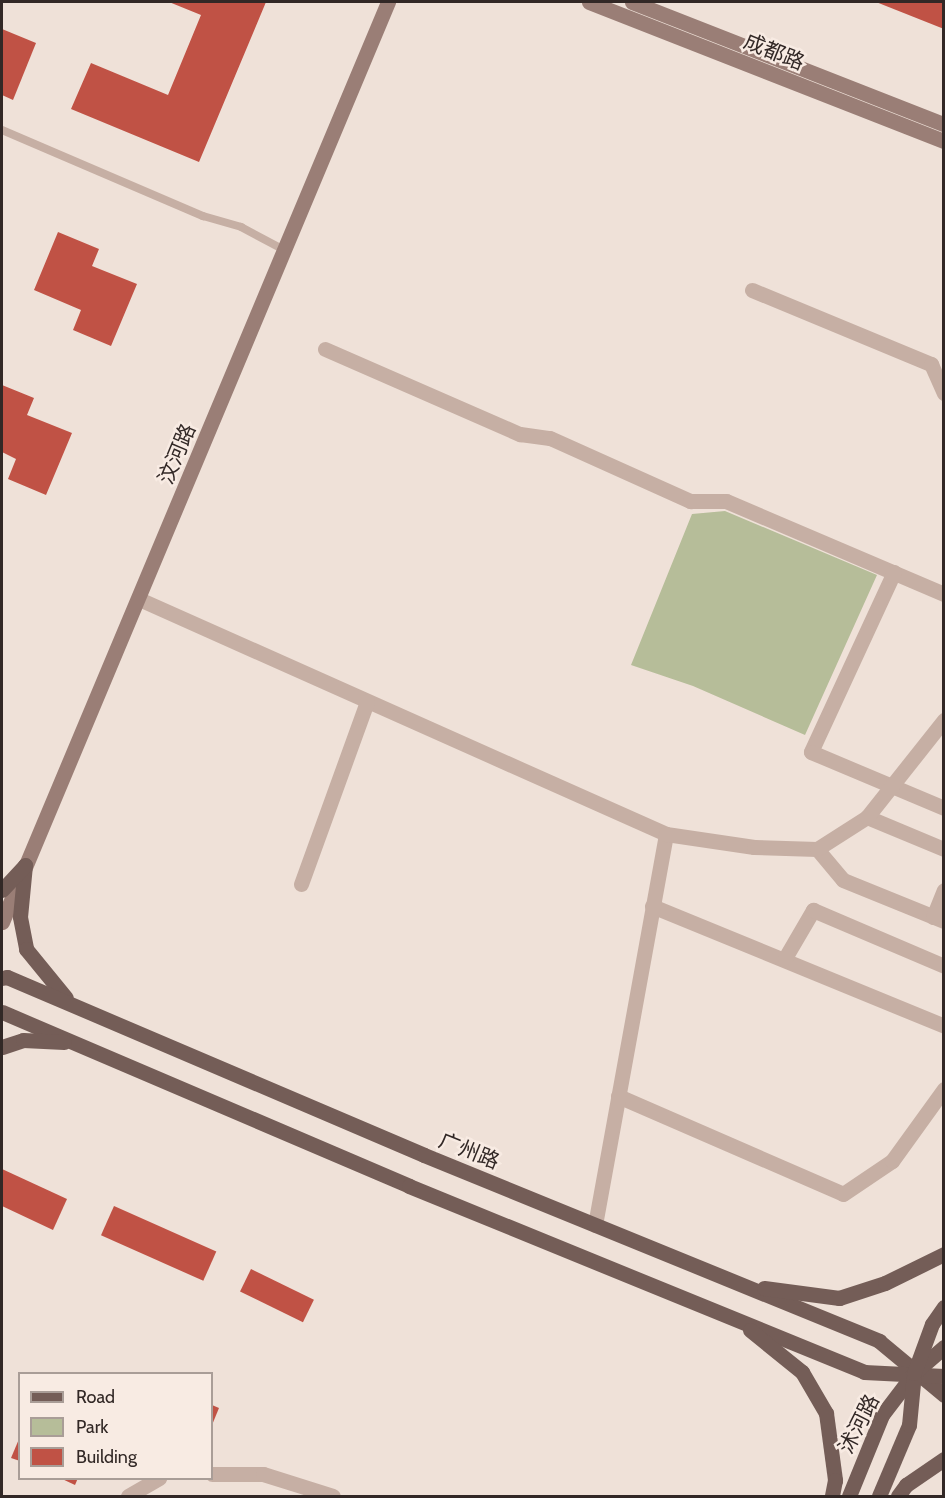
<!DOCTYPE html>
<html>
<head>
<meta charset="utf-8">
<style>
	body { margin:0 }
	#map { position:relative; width:945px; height:1498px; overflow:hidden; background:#efe1d8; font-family:Cabin,"Noto Sans SC",sans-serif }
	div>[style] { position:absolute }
	.green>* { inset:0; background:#b6bd99 }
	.building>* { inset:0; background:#c05245; transform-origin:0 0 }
	.lane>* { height:8px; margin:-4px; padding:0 4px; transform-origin:4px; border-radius:4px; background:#c6afa4 }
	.street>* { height:15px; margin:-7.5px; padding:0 7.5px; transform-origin:7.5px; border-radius:7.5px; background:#c6afa4 }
	.secondary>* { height:15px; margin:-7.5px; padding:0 7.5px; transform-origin:7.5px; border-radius:7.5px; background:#9a7e76 }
	.primary>* { height:15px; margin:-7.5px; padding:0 7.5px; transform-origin:7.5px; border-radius:7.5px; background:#745d57 }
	span { translate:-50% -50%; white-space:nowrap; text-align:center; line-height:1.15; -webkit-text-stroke:5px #f8ebe3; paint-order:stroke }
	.street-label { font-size:21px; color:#322826 }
	.frame { position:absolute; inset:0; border:3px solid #322826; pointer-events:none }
	.legend { position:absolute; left:18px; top:1372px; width:195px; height:108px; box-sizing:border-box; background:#f8ebe3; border:2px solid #a99d97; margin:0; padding:8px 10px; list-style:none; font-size:18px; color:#322826 }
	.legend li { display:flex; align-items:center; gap:12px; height:30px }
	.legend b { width:30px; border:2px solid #a99d97 }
</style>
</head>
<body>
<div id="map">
	<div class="green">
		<i style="clip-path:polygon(725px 511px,877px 575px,805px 735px,693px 686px,631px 665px,692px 514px)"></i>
	</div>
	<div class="building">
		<i style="clip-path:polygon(169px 2px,266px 2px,199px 162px,71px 109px,91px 63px,168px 95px,201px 15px)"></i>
		<i style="clip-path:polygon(876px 2px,944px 2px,944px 29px)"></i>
		<i style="clip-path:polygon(2px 29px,36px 43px,13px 100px,2px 95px)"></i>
		<i style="clip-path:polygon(58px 232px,99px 249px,92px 266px,137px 284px,111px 346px,73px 330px,81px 310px,34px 290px)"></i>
		<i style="clip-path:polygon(2px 385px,34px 398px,27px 415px,72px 433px,46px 495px,8px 479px,16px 459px,2px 452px)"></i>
		<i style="clip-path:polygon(2px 1169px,67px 1199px,53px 1230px,2px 1206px)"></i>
		<i style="left:114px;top:1206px;width:112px;height:32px;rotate:24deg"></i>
		<i style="left:251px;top:1269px;width:70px;height:25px;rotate:26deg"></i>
		<i style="clip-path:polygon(212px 1405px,219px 1408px,212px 1425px)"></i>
		<i style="clip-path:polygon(19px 1439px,20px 1439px,20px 1461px,11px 1458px)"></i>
		<i style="clip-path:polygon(60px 1478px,78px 1478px,75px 1485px)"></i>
	</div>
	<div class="lane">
		<i style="left:2px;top:130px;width:219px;rotate:23.2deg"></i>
		<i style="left:203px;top:216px;width:40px;rotate:16deg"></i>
		<i style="left:241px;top:227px;width:49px;rotate:28.1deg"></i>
	</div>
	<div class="street">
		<i style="left:752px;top:290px;width:194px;rotate:22.5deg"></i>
		<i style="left:931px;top:364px;width:32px;rotate:66deg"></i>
		<i style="left:325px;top:349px;width:213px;rotate:23.6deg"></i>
		<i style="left:520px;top:434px;width:30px;rotate:8deg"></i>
		<i style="left:550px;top:438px;width:154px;rotate:24.2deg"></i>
		<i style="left:690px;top:501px;width:36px"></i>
		<i style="left:726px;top:501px;width:237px;rotate:23.1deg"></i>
		<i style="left:894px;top:572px;width:198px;rotate:114.8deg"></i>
		<i style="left:811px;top:752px;width:144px;rotate:22.8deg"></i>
		<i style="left:139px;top:599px;width:577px;rotate:24.03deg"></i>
		<i style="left:867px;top:817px;width:83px;rotate:22.6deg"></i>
		<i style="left:817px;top:849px;width:40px;rotate:50deg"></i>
		<i style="left:843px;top:880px;width:109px;rotate:22.1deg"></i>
		<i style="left:301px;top:884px;width:194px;rotate:-70.1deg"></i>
		<i style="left:652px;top:906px;width:316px;rotate:22.3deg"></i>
		<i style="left:933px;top:917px;width:29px;rotate:-68deg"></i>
		<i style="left:785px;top:958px;width:56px;rotate:-59.7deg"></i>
		<i style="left:813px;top:910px;width:142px;rotate:23.1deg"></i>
		<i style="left:618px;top:1096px;width:245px;rotate:23.5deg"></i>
		<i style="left:843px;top:1194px;width:59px;rotate:-34deg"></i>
		<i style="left:892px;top:1161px;width:89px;rotate:-54.2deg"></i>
		<i style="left:595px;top:1225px;width:397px;rotate:-79.7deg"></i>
		<i style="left:666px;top:834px;width:89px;rotate:8.4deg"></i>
		<i style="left:754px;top:847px;width:63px;rotate:1.8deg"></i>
		<i style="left:817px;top:849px;width:59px;rotate:-32.6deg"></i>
		<i style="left:867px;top:817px;width:124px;rotate:-51.6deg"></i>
		<i style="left:212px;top:1474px;width:51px"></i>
		<i style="left:263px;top:1474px;width:73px;rotate:17.4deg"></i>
		<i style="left:128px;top:1496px;width:36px;rotate:-30deg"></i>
	</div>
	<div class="secondary">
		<i style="left:589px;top:2px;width:381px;rotate:21.4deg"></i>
		<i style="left:632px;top:2px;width:335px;rotate:21.4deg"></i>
		<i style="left:2px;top:922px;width:998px;rotate:-67.24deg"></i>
	</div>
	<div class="primary">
		<i style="left:25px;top:865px;width:52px;rotate:95.5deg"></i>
		<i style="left:20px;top:917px;width:33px;rotate:79deg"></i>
		<i style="left:26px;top:949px;width:63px;rotate:50.8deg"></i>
		<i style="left:2px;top:890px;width:34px;rotate:-47deg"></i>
		<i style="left:2px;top:978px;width:5px;rotate:-11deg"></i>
		<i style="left:7px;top:977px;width:453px;rotate:23.1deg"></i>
		<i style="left:424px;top:1155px;width:492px;rotate:22.2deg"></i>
		<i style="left:879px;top:1341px;width:85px;rotate:39.7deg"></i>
		<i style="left:2px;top:1012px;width:443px;rotate:23.1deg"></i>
		<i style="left:409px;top:1186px;width:492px;rotate:22.2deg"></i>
		<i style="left:864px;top:1372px;width:80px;rotate:2.9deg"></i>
		<i style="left:2px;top:1047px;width:22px;rotate:-18deg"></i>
		<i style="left:23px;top:1040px;width:41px;rotate:2.8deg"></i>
		<i style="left:764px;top:1288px;width:76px;rotate:7.6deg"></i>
		<i style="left:839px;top:1298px;width:48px;rotate:-18.1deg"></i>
		<i style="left:885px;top:1283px;width:66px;rotate:-26.2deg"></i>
		<i style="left:750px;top:1330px;width:67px;rotate:38.9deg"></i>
		<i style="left:802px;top:1372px;width:48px;rotate:59.7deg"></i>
		<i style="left:826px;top:1413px;width:68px;rotate:82.3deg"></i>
		<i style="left:835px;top:1480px;width:16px;rotate:101deg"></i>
		<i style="left:849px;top:1496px;width:87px;rotate:-67.8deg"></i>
		<i style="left:882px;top:1415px;width:53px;rotate:-52.7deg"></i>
		<i style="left:914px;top:1373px;width:40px;rotate:-41deg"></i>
		<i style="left:879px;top:1496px;width:77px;rotate:-67.1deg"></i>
		<i style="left:909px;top:1425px;width:52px;rotate:-84.5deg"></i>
		<i style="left:914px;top:1373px;width:52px;rotate:-69.8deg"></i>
		<i style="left:932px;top:1324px;width:21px;rotate:-55deg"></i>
		<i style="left:898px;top:1496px;width:14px;rotate:-54deg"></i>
		<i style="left:906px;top:1485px;width:46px;rotate:-34.4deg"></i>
	</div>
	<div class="street-label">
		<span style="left:774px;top:52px;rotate:22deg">成都路</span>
		<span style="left:177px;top:454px;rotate:-67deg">汶河路</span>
		<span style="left:469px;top:1151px;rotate:22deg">广州路</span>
		<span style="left:859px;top:1424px;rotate:-63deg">沭河路</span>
	</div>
	<div class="frame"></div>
	<ul class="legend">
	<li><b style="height:8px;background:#745d57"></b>Road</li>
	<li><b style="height:16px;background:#b6bd99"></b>Park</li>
	<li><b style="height:16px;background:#c05245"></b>Building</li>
	</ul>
</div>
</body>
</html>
